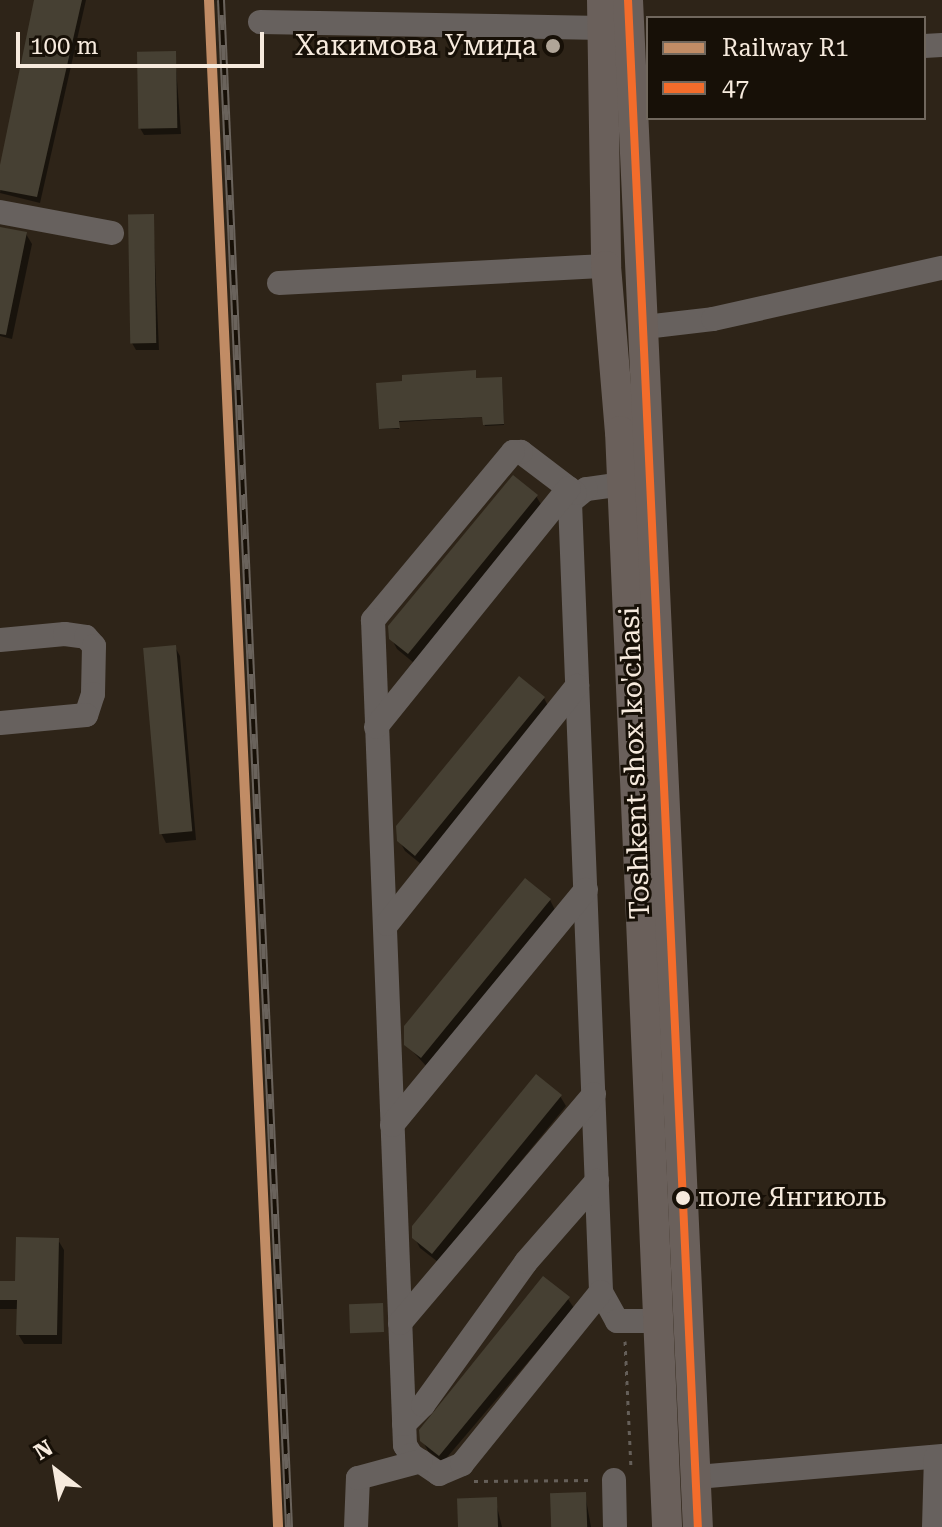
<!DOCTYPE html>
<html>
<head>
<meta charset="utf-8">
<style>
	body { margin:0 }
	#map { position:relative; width:942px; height:1527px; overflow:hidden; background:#2e2418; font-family:"Roboto Serif",serif }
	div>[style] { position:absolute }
	.shadow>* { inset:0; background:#0007 }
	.building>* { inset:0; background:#464033; transform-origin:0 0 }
	.path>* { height:3px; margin-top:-1.5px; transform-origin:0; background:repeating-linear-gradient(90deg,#655f59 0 4px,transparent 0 10px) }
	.minor>* { height:24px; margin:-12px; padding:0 12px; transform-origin:12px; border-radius:12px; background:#67615e }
	.major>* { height:30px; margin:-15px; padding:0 15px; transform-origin:15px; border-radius:15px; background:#6a605b }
	.rail>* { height:8px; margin-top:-4px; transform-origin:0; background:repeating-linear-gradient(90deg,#171007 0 15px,#6a635c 0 30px); box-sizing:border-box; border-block:2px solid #6a635c }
	.bus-1>* { height:8px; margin:-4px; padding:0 4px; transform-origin:4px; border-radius:4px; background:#f36c2b }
	.rail-1>* { height:10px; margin:-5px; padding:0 5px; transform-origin:5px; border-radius:5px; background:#c18c65 }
	.dots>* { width:22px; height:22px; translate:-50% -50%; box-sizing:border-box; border:4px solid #171007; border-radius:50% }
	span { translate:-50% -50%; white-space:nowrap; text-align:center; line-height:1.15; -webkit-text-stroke:6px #171007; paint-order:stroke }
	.bus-label { font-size:26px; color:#f6eadd }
	.left { translate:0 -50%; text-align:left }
	.poi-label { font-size:28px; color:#f6eadd }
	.right { translate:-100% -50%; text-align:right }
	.street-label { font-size:28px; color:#f6eadd }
	.legend { position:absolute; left:646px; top:16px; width:280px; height:104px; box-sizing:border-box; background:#171007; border:2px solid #70675d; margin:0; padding:10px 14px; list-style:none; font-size:24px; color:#f6eadd }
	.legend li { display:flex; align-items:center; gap:16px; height:40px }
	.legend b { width:40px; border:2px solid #70675d }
	.north { position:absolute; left:16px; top:1431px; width:80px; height:80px; -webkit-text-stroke:6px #171007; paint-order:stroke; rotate:329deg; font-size:22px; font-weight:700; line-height:32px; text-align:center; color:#f6eadd }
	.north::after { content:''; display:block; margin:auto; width:28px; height:36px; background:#f6eadd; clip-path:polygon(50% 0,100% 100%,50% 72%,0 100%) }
	.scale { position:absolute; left:16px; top:32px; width:248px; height:36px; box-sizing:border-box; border:4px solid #f6eadd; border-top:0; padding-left:10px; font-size:24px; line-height:28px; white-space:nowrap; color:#f6eadd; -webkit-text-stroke:6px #171007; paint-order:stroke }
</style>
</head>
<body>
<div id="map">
	<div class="shadow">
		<i style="clip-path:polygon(38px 0,86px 0,40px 203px,0 193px)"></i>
		<i style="clip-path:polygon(175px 53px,181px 134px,144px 135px,140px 128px)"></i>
		<i style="clip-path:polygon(153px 216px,159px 350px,136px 350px,132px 343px)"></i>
		<i style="clip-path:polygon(0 228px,26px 234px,32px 244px,12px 339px,0 336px)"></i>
		<i style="clip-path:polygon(476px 380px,502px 380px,504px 425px,485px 426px,484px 417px,399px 422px,399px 429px,381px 429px)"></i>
		<i style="clip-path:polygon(536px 496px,542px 506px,414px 663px,397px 649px,391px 638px)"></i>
		<i style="clip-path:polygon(175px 647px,180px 656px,196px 840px,166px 843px,161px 833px)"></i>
		<i style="clip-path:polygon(544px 698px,549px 708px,421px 864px,405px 851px,399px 840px)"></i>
		<i style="clip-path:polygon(550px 900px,555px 910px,427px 1067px,406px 1044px)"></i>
		<i style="clip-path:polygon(560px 1096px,566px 1106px,438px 1262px,420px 1248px,414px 1237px)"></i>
		<i style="clip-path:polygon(58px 1240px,64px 1250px,62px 1344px,24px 1344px,18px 1334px,19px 1309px,0 1309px,0 1283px,17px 1283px)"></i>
		<i style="clip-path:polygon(568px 1299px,574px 1308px,443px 1462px,428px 1451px,422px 1440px)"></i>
		<i style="clip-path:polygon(585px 1494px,591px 1527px,554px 1527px)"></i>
		<i style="clip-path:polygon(495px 1499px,502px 1527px,461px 1527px)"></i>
	</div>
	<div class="building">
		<i style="clip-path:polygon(34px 0,82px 0,37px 197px,0 190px,0 165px)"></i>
		<i style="left:176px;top:51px;width:77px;height:39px;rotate:89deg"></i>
		<i style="left:154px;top:214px;width:129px;height:26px;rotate:89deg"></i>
		<i style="clip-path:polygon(0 227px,27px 232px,6px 335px,0 334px)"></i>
		<i style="clip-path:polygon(476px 370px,476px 378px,502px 377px,504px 424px,483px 425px,482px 417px,399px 421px,400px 428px,379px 429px,376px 383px,402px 381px,402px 375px)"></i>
		<i style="clip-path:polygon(513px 475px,538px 495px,408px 654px,389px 639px,388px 626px)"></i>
		<i style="left:176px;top:645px;width:187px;height:33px;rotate:85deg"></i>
		<i style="clip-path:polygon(519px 676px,545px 697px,415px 856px,397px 841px,396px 826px)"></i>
		<i style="clip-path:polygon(525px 878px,551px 899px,421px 1058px,404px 1045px,404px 1026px)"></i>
		<i style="clip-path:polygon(536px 1074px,562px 1095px,432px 1254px,412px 1238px,412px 1226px)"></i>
		<i style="clip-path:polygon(16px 1237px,59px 1238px,57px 1335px,16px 1335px,17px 1300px,0 1300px,0 1281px,15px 1281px)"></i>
		<i style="clip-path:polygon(543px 1276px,570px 1297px,439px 1456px,420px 1441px,419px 1430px)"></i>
		<i style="left:383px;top:1303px;width:29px;height:34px;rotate:88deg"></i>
		<i style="left:586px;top:1492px;width:35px;height:36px;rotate:88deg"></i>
		<i style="left:497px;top:1497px;width:30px;height:40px;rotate:88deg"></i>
	</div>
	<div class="path">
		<i style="left:625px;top:1341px;width:128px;rotate:87.3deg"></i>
		<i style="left:474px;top:1481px;width:120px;rotate:-0.5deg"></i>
	</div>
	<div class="minor">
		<i style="left:260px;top:22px;width:343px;rotate:1deg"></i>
		<i style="left:924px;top:46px;width:18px;rotate:-3deg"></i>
		<i style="left:0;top:212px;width:114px;rotate:10.6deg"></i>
		<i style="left:279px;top:283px;width:327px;rotate:-3deg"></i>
		<i style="left:645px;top:327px;width:68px;rotate:-6.7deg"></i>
		<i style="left:713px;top:319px;width:235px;rotate:-12.6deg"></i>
		<i style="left:623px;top:484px;width:37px;rotate:172deg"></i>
		<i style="left:586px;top:489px;width:21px;rotate:141deg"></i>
		<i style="left:570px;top:502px;width:791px;rotate:87.75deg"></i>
		<i style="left:601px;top:1292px;width:33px;rotate:61deg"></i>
		<i style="left:617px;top:1321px;width:41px"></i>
		<i style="left:575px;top:493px;width:68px;rotate:-142.8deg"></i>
		<i style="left:521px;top:452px;width:8px;rotate:180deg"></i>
		<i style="left:513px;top:452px;width:219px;rotate:129.8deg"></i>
		<i style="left:373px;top:620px;width:826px;rotate:87.78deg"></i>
		<i style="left:405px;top:1445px;width:12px;rotate:59deg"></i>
		<i style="left:411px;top:1455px;width:34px;rotate:34deg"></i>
		<i style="left:439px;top:1474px;width:25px;rotate:-23deg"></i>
		<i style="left:462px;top:1464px;width:221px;rotate:-51.1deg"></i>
		<i style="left:0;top:640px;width:65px;rotate:-5.3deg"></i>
		<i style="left:65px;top:634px;width:21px;rotate:8deg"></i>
		<i style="left:86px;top:637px;width:12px;rotate:48deg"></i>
		<i style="left:94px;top:646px;width:48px;rotate:91.2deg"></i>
		<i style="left:93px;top:694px;width:22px;rotate:108deg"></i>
		<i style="left:86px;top:715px;width:86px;rotate:174.7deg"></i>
		<i style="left:376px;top:727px;width:307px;rotate:-51.1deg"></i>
		<i style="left:387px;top:924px;width:305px;rotate:-51.4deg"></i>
		<i style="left:392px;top:1125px;width:305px;rotate:-50.5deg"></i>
		<i style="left:400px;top:1323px;width:300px;rotate:-49.7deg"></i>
		<i style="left:404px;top:1424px;width:27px;rotate:-45deg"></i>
		<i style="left:423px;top:1405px;width:176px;rotate:-54.2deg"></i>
		<i style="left:526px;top:1262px;width:108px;rotate:-48.8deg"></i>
		<i style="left:697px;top:1477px;width:246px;rotate:-4.9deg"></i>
		<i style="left:614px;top:1480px;width:47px;rotate:88.8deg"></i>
		<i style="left:356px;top:1527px;width:49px;rotate:-87.7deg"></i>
		<i style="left:358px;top:1478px;width:65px;rotate:-15.1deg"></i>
		<i style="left:934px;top:1527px;width:70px;rotate:-88.4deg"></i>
	</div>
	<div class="major">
		<i style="left:602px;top:0;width:266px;rotate:89.1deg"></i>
		<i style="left:606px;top:266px;width:166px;rotate:85.2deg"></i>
		<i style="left:620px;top:431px;width:1097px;rotate:87.54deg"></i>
		<i style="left:628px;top:0;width:1529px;rotate:87.38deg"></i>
	</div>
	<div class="rail">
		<i style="left:221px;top:0;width:1529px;rotate:87.45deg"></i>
	</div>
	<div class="bus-1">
		<i style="left:628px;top:0;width:1529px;rotate:87.38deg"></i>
	</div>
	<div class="rail-1">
		<i style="left:209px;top:0;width:1529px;rotate:87.41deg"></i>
	</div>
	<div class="dots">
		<i style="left:553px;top:46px;background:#b0a598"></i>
		<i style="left:683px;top:1198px;background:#f6eadd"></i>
	</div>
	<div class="bus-label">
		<span class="left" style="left:698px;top:1198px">поле Янгиюль</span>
	</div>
	<div class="poi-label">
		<span class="right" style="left:537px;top:46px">Хакимова Умида</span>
	</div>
	<div class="street-label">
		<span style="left:635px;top:763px;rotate:-92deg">Toshkent shox ko'chasi</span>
	</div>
	<ul class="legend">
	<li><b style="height:10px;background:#c18c65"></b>Railway R1</li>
	<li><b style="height:10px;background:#f36c2b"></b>47</li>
	</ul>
	<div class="north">N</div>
	<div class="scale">100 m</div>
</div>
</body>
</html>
